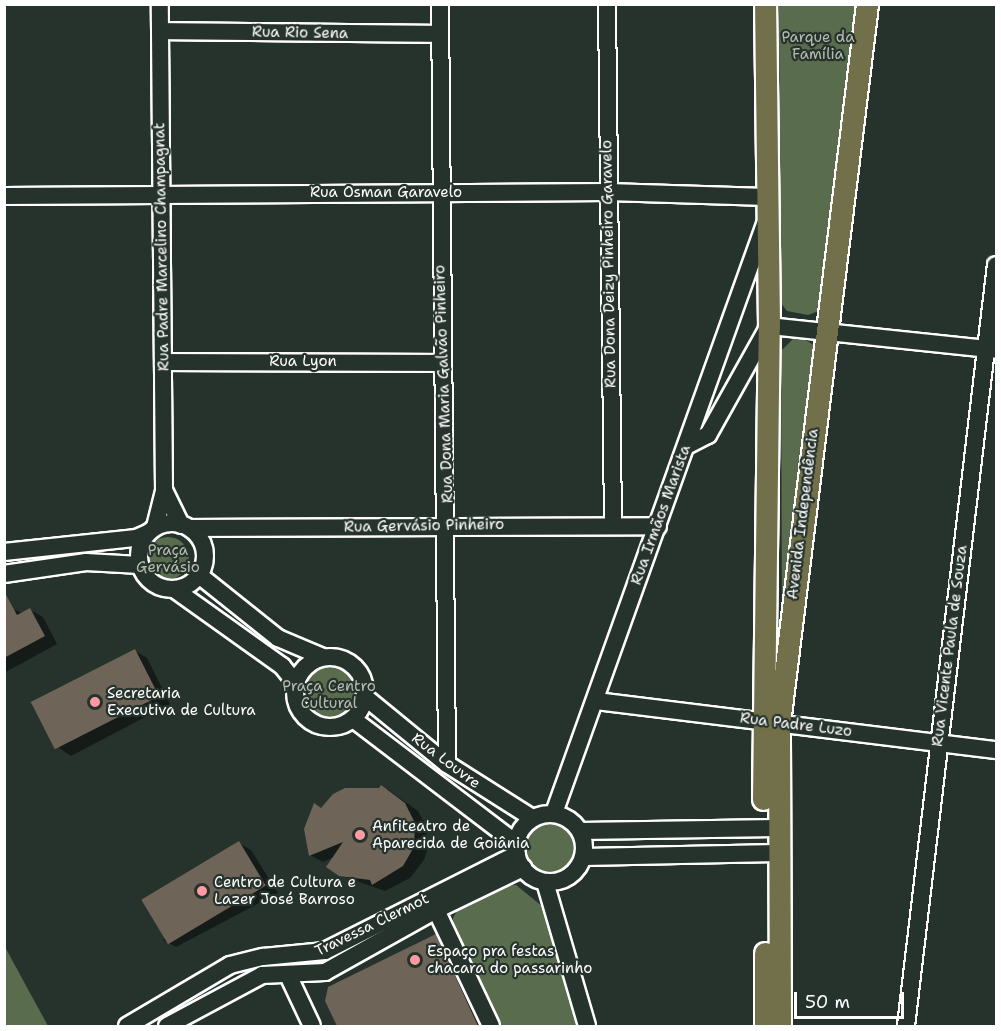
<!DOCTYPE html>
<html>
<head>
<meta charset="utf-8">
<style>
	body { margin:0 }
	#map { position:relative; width:1001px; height:1031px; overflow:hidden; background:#26332d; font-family:"Shantell Sans",sans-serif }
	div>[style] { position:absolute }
	.green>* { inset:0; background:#5a6c4e }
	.round { border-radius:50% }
	.shadow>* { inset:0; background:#0007 }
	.building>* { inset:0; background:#6f6458; transform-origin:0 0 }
	.roads { filter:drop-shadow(2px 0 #fff) drop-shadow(-2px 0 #fff) drop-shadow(0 2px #fff) drop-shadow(0 -2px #fff) }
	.minor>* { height:16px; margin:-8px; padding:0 8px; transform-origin:8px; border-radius:8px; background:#26332d }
	.minor>.ring { margin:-8px; padding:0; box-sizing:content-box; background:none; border:16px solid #26332d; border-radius:50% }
	.major>* { height:21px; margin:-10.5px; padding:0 10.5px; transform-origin:10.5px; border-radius:10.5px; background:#71704a }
	.dots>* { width:16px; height:16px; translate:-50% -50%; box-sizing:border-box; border:3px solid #26332d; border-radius:50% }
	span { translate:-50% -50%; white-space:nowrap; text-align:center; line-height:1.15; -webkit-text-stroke:4.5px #26332d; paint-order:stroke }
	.street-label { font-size:15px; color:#fff }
	.park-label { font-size:15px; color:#b5bdaf }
	.poi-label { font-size:15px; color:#fff }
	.left { translate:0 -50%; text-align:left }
	.frame { position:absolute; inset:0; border:6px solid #fff; pointer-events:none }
	.scale { position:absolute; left:794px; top:992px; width:110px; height:27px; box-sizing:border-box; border:3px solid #fff; border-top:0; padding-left:8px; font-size:18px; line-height:21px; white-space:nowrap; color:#fff; -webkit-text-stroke:4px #26332d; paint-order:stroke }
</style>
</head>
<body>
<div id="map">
	<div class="green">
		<i style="clip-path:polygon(779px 5px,863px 5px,821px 310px,808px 315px,787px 311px,780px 302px)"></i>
		<i style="clip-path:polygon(793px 339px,804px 339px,817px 347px,782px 617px,781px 351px)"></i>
		<i class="round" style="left:147px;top:537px;width:42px;height:42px"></i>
		<i class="round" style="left:300px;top:666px;width:58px;height:58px"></i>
		<i class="round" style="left:522px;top:821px;width:56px;height:56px"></i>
		<i style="clip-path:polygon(516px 885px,548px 911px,579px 1026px,500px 1026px,454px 931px,453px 918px,459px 907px,501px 886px)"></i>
		<i style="clip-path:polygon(4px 947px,5px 947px,48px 1026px,5px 1026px)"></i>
	</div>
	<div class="shadow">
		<i style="clip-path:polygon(4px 605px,22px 613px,30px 610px,43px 617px,57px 644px,4px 673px)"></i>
		<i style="clip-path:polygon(135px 651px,147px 658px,170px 704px,71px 756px,59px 748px)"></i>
		<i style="clip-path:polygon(387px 789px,418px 811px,425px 824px,428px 848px,424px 860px,410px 878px,385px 891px,340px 875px,334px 857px,323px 862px,310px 855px,305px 829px,314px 805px,321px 809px,345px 790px)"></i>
		<i style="clip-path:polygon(239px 843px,251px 850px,278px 893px,176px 947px,163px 940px)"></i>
		<i style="clip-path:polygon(436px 936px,448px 943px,486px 1026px,339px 1026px,327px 1001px)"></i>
	</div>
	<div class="building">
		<i style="clip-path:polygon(4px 591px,17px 615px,30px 608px,45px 636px,4px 658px)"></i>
		<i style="left:135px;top:649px;width:53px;height:117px;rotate:63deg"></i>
		<i style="clip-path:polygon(381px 785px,405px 803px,415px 823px,414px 847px,403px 866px,372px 885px,370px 880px,339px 876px,326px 867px,343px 842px,309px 856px,304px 829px,314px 803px,321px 808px,333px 794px,345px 788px,379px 788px)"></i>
		<i style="left:239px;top:841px;width:52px;height:114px;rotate:59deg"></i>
		<i style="clip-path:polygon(436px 934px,478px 1026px,337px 1026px,325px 1001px,328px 987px)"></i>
	</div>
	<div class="roads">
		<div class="minor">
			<i style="left:440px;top:4px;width:760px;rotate:89.47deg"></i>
			<i style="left:607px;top:4px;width:520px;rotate:89.34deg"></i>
			<i style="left:160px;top:31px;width:280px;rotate:0.6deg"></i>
			<i style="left:4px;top:196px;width:604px;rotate:-0.38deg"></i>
			<i style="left:608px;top:192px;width:159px;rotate:1.8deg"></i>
			<i style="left:163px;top:362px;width:280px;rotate:0.2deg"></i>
			<i style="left:686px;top:446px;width:25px;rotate:-27deg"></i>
			<i style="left:708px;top:435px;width:125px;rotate:-60.8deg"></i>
			<i style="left:769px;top:326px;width:228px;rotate:6deg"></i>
			<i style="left:164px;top:490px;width:39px;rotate:64deg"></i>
			<i class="ring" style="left:139px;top:523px;width:50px;height:50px"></i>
			<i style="left:155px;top:527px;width:38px;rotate:-76deg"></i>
			<i style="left:164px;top:490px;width:486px;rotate:-90.5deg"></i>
			<i style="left:190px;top:528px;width:468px;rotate:-0.2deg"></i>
			<i style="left:4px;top:552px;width:133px;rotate:-6.1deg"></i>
			<i style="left:136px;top:538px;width:13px;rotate:-23deg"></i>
			<i style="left:4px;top:574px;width:83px;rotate:-8.3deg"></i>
			<i style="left:86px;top:562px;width:54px;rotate:3.2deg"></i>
			<i style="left:199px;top:575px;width:101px;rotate:38.6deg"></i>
			<i style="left:278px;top:638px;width:49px;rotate:22.9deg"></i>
			<i style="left:174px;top:589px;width:133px;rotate:35.5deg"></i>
			<i style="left:282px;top:666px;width:22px;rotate:51deg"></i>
			<i class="ring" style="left:295px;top:657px;width:54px;height:54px"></i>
			<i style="left:365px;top:697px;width:106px;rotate:39.3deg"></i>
			<i style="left:447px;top:764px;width:101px;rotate:32.4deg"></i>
			<i style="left:596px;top:701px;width:403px;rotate:7deg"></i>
			<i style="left:353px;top:719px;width:205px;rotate:37.3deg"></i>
			<i style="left:554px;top:813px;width:626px;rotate:-70.29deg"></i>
			<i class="ring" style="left:516px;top:814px;width:52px;height:52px"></i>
			<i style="left:580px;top:831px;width:197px;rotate:-0.9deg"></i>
			<i style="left:584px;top:857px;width:193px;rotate:-1.2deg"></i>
			<i style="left:545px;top:882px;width:150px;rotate:73.7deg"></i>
			<i style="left:436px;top:910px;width:128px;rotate:64.6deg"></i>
			<i style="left:288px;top:975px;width:56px;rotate:64.8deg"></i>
			<i style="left:127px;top:1026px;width:120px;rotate:-30.6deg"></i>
			<i style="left:230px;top:965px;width:34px;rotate:-14deg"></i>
			<i style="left:263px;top:957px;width:62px;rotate:-5.5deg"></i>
			<i style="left:325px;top:951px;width:215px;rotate:-26.8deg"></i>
			<i style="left:167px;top:1026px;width:108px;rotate:-28.2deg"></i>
			<i style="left:262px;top:975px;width:63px;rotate:-2.7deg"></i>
			<i style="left:325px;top:972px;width:127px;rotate:-29.2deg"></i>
			<i style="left:436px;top:910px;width:97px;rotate:-25.8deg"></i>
			<i style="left:906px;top:1026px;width:766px;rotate:-83.26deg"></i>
		</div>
		<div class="major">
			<i style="left:763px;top:799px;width:473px;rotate:-89.3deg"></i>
			<i style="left:769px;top:326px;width:322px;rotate:-90.7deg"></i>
			<i style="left:765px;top:953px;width:73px;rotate:90deg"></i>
			<i style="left:780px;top:1026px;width:303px;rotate:-90.2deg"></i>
			<i style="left:779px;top:723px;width:724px;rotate:-83.02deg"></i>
		</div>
	</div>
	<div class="dots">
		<i style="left:95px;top:702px;background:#ff9aa2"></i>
		<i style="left:360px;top:835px;background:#ff9aa2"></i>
		<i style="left:202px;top:891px;background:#ff9aa2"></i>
		<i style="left:415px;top:960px;background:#ff9aa2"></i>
	</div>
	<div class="street-label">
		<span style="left:300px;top:33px;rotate:1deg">Rua Rio Sena</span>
		<span style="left:386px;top:193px">Rua Osman Garavelo</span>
		<span style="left:162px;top:247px;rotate:-91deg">Rua Padre Marcelino Champagnat</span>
		<span style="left:609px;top:264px;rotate:-91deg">Rua Dona Deizy Pinheiro Garavelo</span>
		<span style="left:303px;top:362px">Rua Lyon</span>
		<span style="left:444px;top:384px;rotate:-92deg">Rua Dona Maria Galvão Pinheiro</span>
		<span style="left:803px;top:514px;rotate:-83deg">Avenida Independência</span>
		<span style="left:661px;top:515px;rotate:-70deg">Rua Irmãos Marista</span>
		<span style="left:424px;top:526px;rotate:-1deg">Rua Gervásio Pinheiro</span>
		<span style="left:950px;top:646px;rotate:-83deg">Rua Vicente Paula de Souza</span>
		<span style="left:796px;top:725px;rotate:7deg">Rua Padre Luzo</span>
		<span style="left:446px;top:761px;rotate:37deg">Rua Louvre</span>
		<span style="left:372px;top:925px;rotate:-26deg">Travessa Clermot</span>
	</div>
	<div class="park-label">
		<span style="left:818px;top:46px">Parque da<br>Família</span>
		<span style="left:168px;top:559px">Praça<br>Gervásio</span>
		<span style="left:329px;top:695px">Praça Centro<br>Cultural</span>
	</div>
	<div class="poi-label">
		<span class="left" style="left:107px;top:702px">Secretaria<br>Executiva de Cultura</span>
		<span class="left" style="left:372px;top:835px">Anfiteatro de<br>Aparecida de Goiânia</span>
		<span class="left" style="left:214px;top:891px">Centro de Cultura e<br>Lazer José Barroso</span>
		<span class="left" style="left:427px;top:960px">Espaço pra festas<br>chacara do passarinho</span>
	</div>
	<div class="frame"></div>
	<div class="scale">50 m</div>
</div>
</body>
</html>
